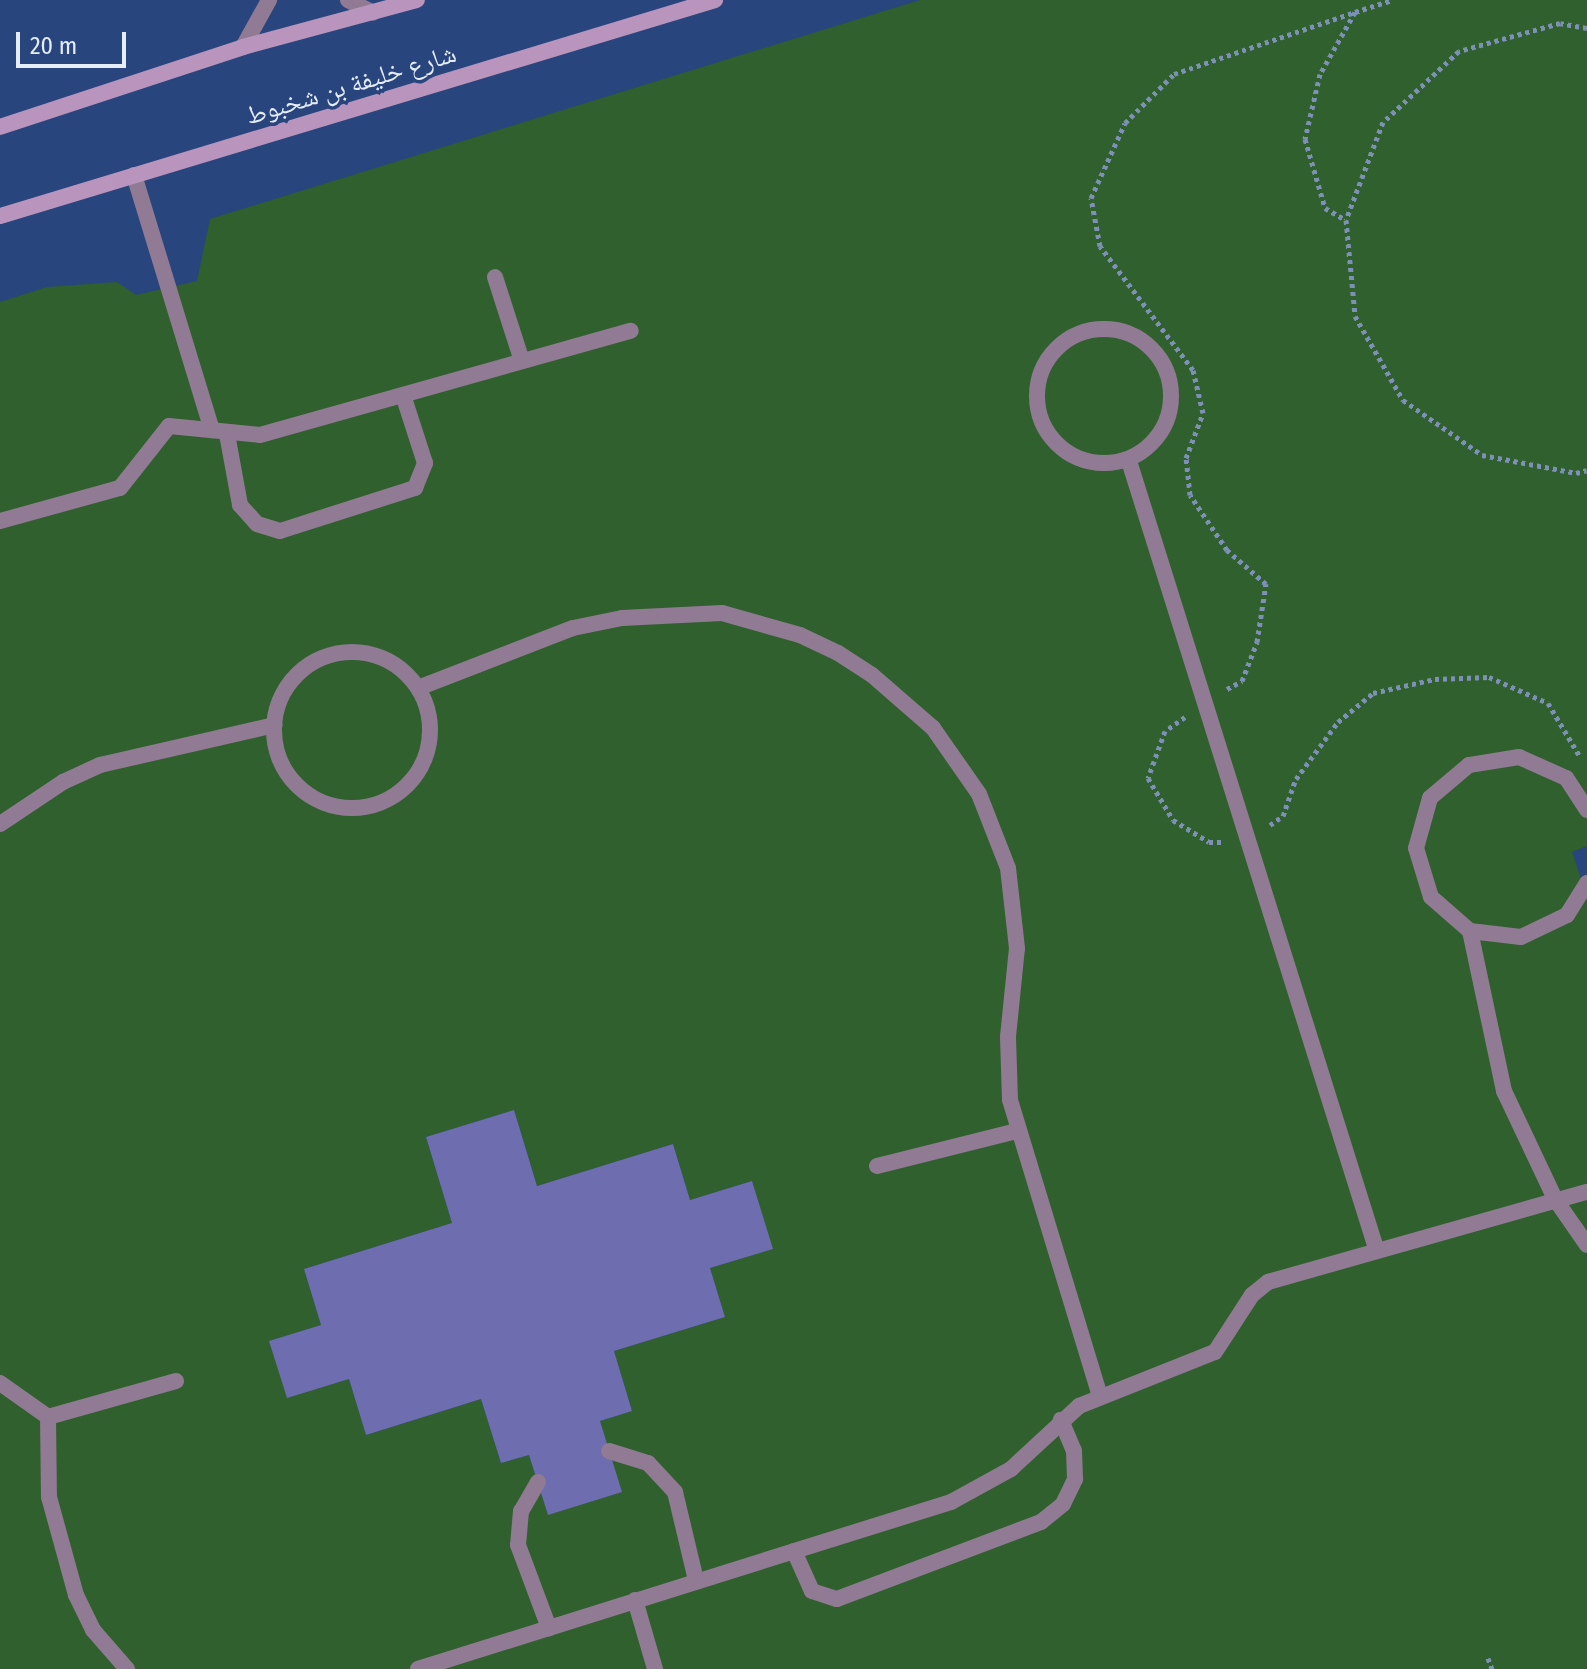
<!DOCTYPE html>
<html>
<head>
<meta charset="utf-8">
<style>
	body { margin:0 }
	#map { position:relative; width:1587px; height:1669px; overflow:hidden; background:#29457d; font-family:"Fira Sans Condensed","Noto Naskh Arabic",sans-serif }
	div>[style] { position:absolute }
	.green>* { inset:0; background:#2f602d }
	.building>* { inset:0; background:#6d6db0 }
	.path>* { height:5px; margin-top:-2.5px; transform-origin:0; background:repeating-linear-gradient(90deg,#7d90b5 0 4px,transparent 0 8px) }
	.lane>* { height:16px; margin:-8px; padding:0 8px; transform-origin:8px; border-radius:8px; background:#917a93 }
	.lane>.ring { margin:-8px; padding:0; box-sizing:content-box; background:none; border:16px solid #917a93; border-radius:50% }
	.street>* { height:16px; margin:-8px; padding:0 8px; transform-origin:8px; border-radius:8px; background:#917a93 }
	.secondary>* { height:16px; margin:-8px; padding:0 8px; transform-origin:8px; border-radius:8px; background:#b995bd }
	span { translate:-50% -50%; white-space:nowrap; text-align:center; line-height:1.15; -webkit-text-stroke:7px #29457d; paint-order:stroke }
	.street-label { font-size:26px; color:#e5ecfa }
	.scale { position:absolute; left:16px; top:32px; width:110px; height:36px; box-sizing:border-box; border:4px solid #e5ecfa; border-top:0; padding-left:10px; font-size:24px; line-height:28px; white-space:nowrap; color:#e5ecfa; -webkit-text-stroke:6px #29457d; paint-order:stroke }
</style>
</head>
<body>
<div id="map">
	<div class="green">
		<i style="clip-path:polygon(evenodd,920px 0,1587px 0,1587px 846px,1572px 852px,1587px 896px,1587px 1669px,0 1669px,0 302px,47px 287px,117px 282px,136px 295px,197px 281px,210px 219px,920px 0,514px 1110px,537px 1186px,673px 1144px,690px 1200px,752px 1181px,772px 1249px,710px 1268px,725px 1317px,614px 1351px,632px 1411px,600px 1421px,548px 1514px,529px 1455px,501px 1463px,481px 1399px,366px 1435px,349px 1379px,287px 1397px,270px 1341px,321px 1325px,304px 1269px,452px 1223px,426px 1137px,514px 1110px)"></i>
	</div>
	<div class="building">
		<i style="clip-path:polygon(514px 1110px,537px 1186px,673px 1144px,690px 1200px,752px 1181px,773px 1249px,710px 1268px,725px 1317px,614px 1351px,632px 1411px,600px 1421px,622px 1492px,548px 1515px,529px 1455px,501px 1463px,481px 1399px,366px 1435px,349px 1379px,287px 1398px,269px 1341px,321px 1325px,304px 1269px,452px 1223px,426px 1137px)"></i>
	</div>
	<div class="path">
		<i style="left:1355px;top:12px;width:38px;rotate:-18deg"></i>
		<i style="left:1587px;top:28px;width:27px;rotate:-170deg"></i>
		<i style="left:1560px;top:23px;width:105px;rotate:164.5deg"></i>
		<i style="left:1459px;top:51px;width:104px;rotate:136.9deg"></i>
		<i style="left:1383px;top:122px;width:105px;rotate:110.7deg"></i>
		<i style="left:1346px;top:220px;width:96px;rotate:84.6deg"></i>
		<i style="left:1355px;top:316px;width:97px;rotate:60.3deg"></i>
		<i style="left:1403px;top:400px;width:96px;rotate:34.8deg"></i>
		<i style="left:1482px;top:455px;width:96px;rotate:10.8deg"></i>
		<i style="left:1576px;top:473px;width:11px;rotate:-15deg"></i>
		<i style="left:1227px;top:689px;width:17px;rotate:-28deg"></i>
		<i style="left:1242px;top:681px;width:42px;rotate:-69deg"></i>
		<i style="left:1257px;top:642px;width:59px;rotate:-81.2deg"></i>
		<i style="left:1266px;top:584px;width:52px;rotate:-138.9deg"></i>
		<i style="left:1227px;top:550px;width:66px;rotate:-123.9deg"></i>
		<i style="left:1190px;top:495px;width:37px;rotate:-96deg"></i>
		<i style="left:1186px;top:458px;width:48px;rotate:-69.3deg"></i>
		<i style="left:1203px;top:413px;width:44px;rotate:-103.1deg"></i>
		<i style="left:1193px;top:370px;width:155px;rotate:-126.9deg"></i>
		<i style="left:1100px;top:246px;width:49px;rotate:-100.6deg"></i>
		<i style="left:1091px;top:198px;width:82px;rotate:-65.6deg"></i>
		<i style="left:1125px;top:123px;width:69px;rotate:-45deg"></i>
		<i style="left:1174px;top:74px;width:191px;rotate:-18.9deg"></i>
		<i style="left:1355px;top:12px;width:71px;rotate:119.4deg"></i>
		<i style="left:1320px;top:74px;width:67px;rotate:103deg"></i>
		<i style="left:1305px;top:139px;width:72px;rotate:73.8deg"></i>
		<i style="left:1325px;top:208px;width:24px;rotate:30deg"></i>
		<i style="left:1185px;top:717px;width:24px;rotate:145deg"></i>
		<i style="left:1165px;top:731px;width:50px;rotate:109.9deg"></i>
		<i style="left:1148px;top:778px;width:49px;rotate:59.2deg"></i>
		<i style="left:1173px;top:820px;width:42px;rotate:31.4deg"></i>
		<i style="left:1209px;top:842px;width:12px"></i>
		<i style="left:1270px;top:825px;width:16px;rotate:-35deg"></i>
		<i style="left:1283px;top:816px;width:39px;rotate:-71deg"></i>
		<i style="left:1296px;top:779px;width:71px;rotate:-53.6deg"></i>
		<i style="left:1338px;top:722px;width:45px;rotate:-39.6deg"></i>
		<i style="left:1373px;top:693px;width:64px;rotate:-12.7deg"></i>
		<i style="left:1435px;top:679px;width:54px;rotate:-2.1deg"></i>
		<i style="left:1489px;top:677px;width:64px;rotate:23.8deg"></i>
		<i style="left:1548px;top:703px;width:61px;rotate:59.2deg"></i>
		<i style="left:1488px;top:1658px;width:12px;rotate:70deg"></i>
	</div>
	<div class="lane">
		<i style="left:134px;top:175px;width:267px;rotate:73deg"></i>
		<i style="left:495px;top:277px;width:88px;rotate:72.2deg"></i>
		<i class="ring" style="left:1037px;top:329px;width:118px;height:118px"></i>
		<i style="left:227px;top:434px;width:72px;rotate:79.6deg"></i>
		<i style="left:240px;top:505px;width:25px;rotate:48deg"></i>
		<i style="left:257px;top:524px;width:24px;rotate:17deg"></i>
		<i style="left:280px;top:531px;width:142px;rotate:-17.7deg"></i>
		<i style="left:415px;top:488px;width:27px;rotate:-68deg"></i>
		<i style="left:425px;top:463px;width:71px;rotate:-107.9deg"></i>
		<i style="left:1129px;top:461px;width:825px;rotate:72.58deg"></i>
		<i style="left:0;top:521px;width:124px;rotate:-15.4deg"></i>
		<i style="left:120px;top:488px;width:79px;rotate:-51.7deg"></i>
		<i style="left:169px;top:426px;width:91px;rotate:5.6deg"></i>
		<i style="left:260px;top:435px;width:385px;rotate:-15.7deg"></i>
		<i class="ring" style="left:274px;top:652px;width:140px;height:140px"></i>
		<i style="left:418px;top:688px;width:166px;rotate:-21.2deg"></i>
		<i style="left:573px;top:628px;width:50px;rotate:-11.5deg"></i>
		<i style="left:622px;top:618px;width:100px;rotate:-2.9deg"></i>
		<i style="left:722px;top:613px;width:81px;rotate:15.8deg"></i>
		<i style="left:800px;top:635px;width:42px;rotate:25.3deg"></i>
		<i style="left:838px;top:653px;width:40px;rotate:32.9deg"></i>
		<i style="left:872px;top:675px;width:81px;rotate:41deg"></i>
		<i style="left:933px;top:728px;width:80px;rotate:55.1deg"></i>
		<i style="left:979px;top:794px;width:79px;rotate:68.6deg"></i>
		<i style="left:1008px;top:868px;width:81px;rotate:83.6deg"></i>
		<i style="left:1017px;top:948px;width:89px;rotate:95.8deg"></i>
		<i style="left:1008px;top:1037px;width:63px;rotate:88.2deg"></i>
		<i style="left:1010px;top:1100px;width:310px;rotate:73.1deg"></i>
		<i style="left:1587px;top:810px;width:38px;rotate:-123deg"></i>
		<i style="left:1566px;top:778px;width:51px;rotate:-155.9deg"></i>
		<i style="left:1519px;top:757px;width:51px;rotate:170.9deg"></i>
		<i style="left:1469px;top:765px;width:51px;rotate:139.8deg"></i>
		<i style="left:1430px;top:798px;width:52px;rotate:105.6deg"></i>
		<i style="left:1416px;top:848px;width:51px;rotate:73deg"></i>
		<i style="left:1431px;top:897px;width:52px;rotate:41.1deg"></i>
		<i style="left:1470px;top:931px;width:51px;rotate:6.7deg"></i>
		<i style="left:1521px;top:937px;width:51px;rotate:-25.6deg"></i>
		<i style="left:1567px;top:915px;width:38px;rotate:-58deg"></i>
		<i style="left:0;top:824px;width:76px;rotate:-33.7deg"></i>
		<i style="left:63px;top:782px;width:41px;rotate:-24.7deg"></i>
		<i style="left:100px;top:765px;width:179px;rotate:-12.9deg"></i>
		<i style="left:1470px;top:931px;width:164px;rotate:78deg"></i>
		<i style="left:1504px;top:1091px;width:119px;rotate:64.7deg"></i>
		<i style="left:1555px;top:1199px;width:56px;rotate:55.2deg"></i>
		<i style="left:877px;top:1166px;width:143px;rotate:-14.1deg"></i>
		<i style="left:0;top:1383px;width:59px;rotate:35.3deg"></i>
		<i style="left:48px;top:1417px;width:80px;rotate:89.3deg"></i>
		<i style="left:49px;top:1497px;width:102px;rotate:74.6deg"></i>
		<i style="left:76px;top:1595px;width:39px;rotate:64deg"></i>
		<i style="left:93px;top:1630px;width:52px;rotate:48.9deg"></i>
		<i style="left:48px;top:1417px;width:133px;rotate:-15.7deg"></i>
		<i style="left:609px;top:1451px;width:41px;rotate:17.1deg"></i>
		<i style="left:648px;top:1463px;width:40px;rotate:47deg"></i>
		<i style="left:675px;top:1492px;width:90px;rotate:76.6deg"></i>
		<i style="left:538px;top:1482px;width:34px;rotate:120deg"></i>
		<i style="left:521px;top:1511px;width:34px;rotate:95deg"></i>
		<i style="left:518px;top:1545px;width:89px;rotate:69.5deg"></i>
		<i style="left:794px;top:1551px;width:44px;rotate:65.8deg"></i>
		<i style="left:812px;top:1591px;width:26px;rotate:18deg"></i>
		<i style="left:837px;top:1599px;width:218px;rotate:-20.7deg"></i>
		<i style="left:1041px;top:1522px;width:28px;rotate:-39deg"></i>
		<i style="left:1063px;top:1504px;width:28px;rotate:-64deg"></i>
		<i style="left:1075px;top:1479px;width:28px;rotate:-92deg"></i>
		<i style="left:1074px;top:1451px;width:34px;rotate:-113deg"></i>
		<i style="left:635px;top:1600px;width:72px;rotate:73.8deg"></i>
		<i style="left:418px;top:1669px;width:559px;rotate:-17.4deg"></i>
		<i style="left:951px;top:1502px;width:68px;rotate:-28.8deg"></i>
		<i style="left:1011px;top:1469px;width:93px;rotate:-42.8deg"></i>
		<i style="left:1079px;top:1406px;width:146px;rotate:-21.7deg"></i>
		<i style="left:1215px;top:1352px;width:68px;rotate:-57deg"></i>
		<i style="left:1252px;top:1295px;width:21px;rotate:-39deg"></i>
		<i style="left:1268px;top:1282px;width:331px;rotate:-15.8deg"></i>
	</div>
	<div class="street">
		<i style="left:348px;top:0;width:28px;rotate:27deg"></i>
		<i style="left:243px;top:47px;width:54px;rotate:-61deg"></i>
	</div>
	<div class="secondary">
		<i style="left:0;top:127px;width:256px;rotate:-18.2deg"></i>
		<i style="left:243px;top:47px;width:180px;rotate:-15.1deg"></i>
		<i style="left:0;top:216px;width:747px;rotate:-16.81deg"></i>
	</div>
	<div class="street-label">
		<span style="left:351px;top:85px;rotate:-17deg">شارع خليفة بن شخبوط</span>
	</div>
	<div class="scale">20 m</div>
</div>
</body>
</html>
